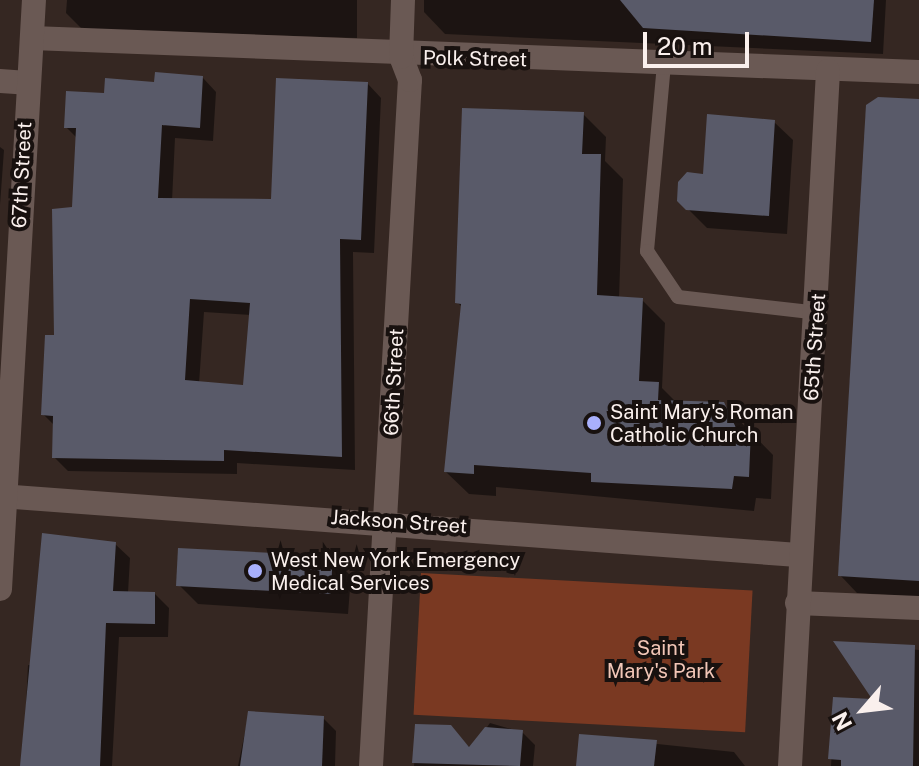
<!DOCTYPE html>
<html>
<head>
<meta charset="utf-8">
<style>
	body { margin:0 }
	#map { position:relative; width:919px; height:766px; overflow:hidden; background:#352722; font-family:"Public Sans",sans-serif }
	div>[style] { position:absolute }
	.green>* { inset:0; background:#7a3922; transform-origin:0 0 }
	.shadow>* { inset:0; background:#0007 }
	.building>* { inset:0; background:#595a69; transform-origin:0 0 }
	.service>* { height:14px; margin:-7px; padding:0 7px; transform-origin:7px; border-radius:7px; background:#6a5954 }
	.minor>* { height:24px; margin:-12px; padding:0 12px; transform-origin:12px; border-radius:12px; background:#6a5954 }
	.dots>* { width:22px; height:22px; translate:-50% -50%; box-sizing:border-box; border:4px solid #18110f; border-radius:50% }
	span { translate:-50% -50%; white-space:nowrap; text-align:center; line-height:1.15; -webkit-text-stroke:8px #18110f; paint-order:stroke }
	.street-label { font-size:20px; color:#faf0ed }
	.poi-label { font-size:20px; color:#faf0ed }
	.left { translate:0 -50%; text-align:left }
	.park-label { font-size:20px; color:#f2c6b7 }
	.north { position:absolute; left:823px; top:670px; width:80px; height:80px; -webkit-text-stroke:6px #18110f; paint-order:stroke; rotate:242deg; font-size:22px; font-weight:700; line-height:32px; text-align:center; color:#faf0ed }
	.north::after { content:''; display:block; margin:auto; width:28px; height:36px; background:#faf0ed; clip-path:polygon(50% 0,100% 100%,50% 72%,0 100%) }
	.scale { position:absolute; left:643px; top:32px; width:106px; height:36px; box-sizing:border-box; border:4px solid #faf0ed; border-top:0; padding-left:10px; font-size:24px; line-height:28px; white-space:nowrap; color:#faf0ed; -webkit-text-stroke:6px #18110f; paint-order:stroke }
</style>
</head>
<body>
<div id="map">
	<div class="green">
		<i style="left:421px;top:573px;width:332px;height:142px;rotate:3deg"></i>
	</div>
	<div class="shadow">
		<i style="clip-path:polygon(67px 0,357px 0,357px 38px,82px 29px,66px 13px)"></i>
		<i style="clip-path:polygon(424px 0,886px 0,883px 54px,445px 34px,424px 12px)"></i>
		<i style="clip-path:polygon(evenodd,203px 78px,216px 92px,213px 141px,175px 138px,172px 201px,273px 201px,368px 84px,381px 98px,374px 253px,353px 252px,355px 470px,237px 463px,237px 474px,68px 471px,54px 457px,55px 426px,43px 414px,73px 209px,77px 138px,66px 127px,106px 95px,203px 78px,204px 312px,251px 315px,244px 387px,199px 384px,204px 312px)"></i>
		<i style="clip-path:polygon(919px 101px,919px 597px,857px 593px,840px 575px)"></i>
		<i style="clip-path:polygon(583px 114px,606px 137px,605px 161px,623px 179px,619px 299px,642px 300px,665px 323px,662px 388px,677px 403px,723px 404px,773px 455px,771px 499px,756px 498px,754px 511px,496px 487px,496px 496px,469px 494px,446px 472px,463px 308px,457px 302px)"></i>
		<i style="clip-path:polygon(774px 122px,793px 140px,787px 234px,707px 228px,679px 200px)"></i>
		<i style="clip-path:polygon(0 147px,4px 150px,0 205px)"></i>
		<i style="clip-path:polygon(115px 544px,130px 558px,128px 593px,155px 594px,169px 608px,168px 637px,119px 637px,112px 766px,23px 766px,28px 665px,36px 666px)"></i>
		<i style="clip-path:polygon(332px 557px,351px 576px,348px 614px,198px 604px,179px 585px)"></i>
		<i style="clip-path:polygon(837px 643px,919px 650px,919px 766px,831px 766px,835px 700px,876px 701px)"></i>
		<i style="clip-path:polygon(249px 713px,323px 718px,336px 731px,335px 766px,238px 766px)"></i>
		<i style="clip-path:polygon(490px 723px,522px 732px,535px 745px,533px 766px,414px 766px,417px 726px,450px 727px,471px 749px)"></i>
		<i style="clip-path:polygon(581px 736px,734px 752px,745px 766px,578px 766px)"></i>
	</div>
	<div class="building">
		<i style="clip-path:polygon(620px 0,874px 0,871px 42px,643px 28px)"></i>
		<i style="clip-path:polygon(evenodd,155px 72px,203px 76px,200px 128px,162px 125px,158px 198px,271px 199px,276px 78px,368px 82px,361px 240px,340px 239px,342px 457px,224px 450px,224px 461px,52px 458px,53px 416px,41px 415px,45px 335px,54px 335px,52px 209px,72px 207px,76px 128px,64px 128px,66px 91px,104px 93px,105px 78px,154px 82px,155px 72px,190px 299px,250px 303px,243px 385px,185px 380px,190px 299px)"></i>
		<i style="clip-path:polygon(878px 97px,919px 99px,919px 581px,838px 576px,866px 105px)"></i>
		<i style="clip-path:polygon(462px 108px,584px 112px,582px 154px,601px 154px,597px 295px,643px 298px,639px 381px,659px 382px,658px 400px,724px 402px,737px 430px,751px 430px,749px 477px,734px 476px,732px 489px,591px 482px,591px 473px,474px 465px,474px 474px,444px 472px,461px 304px,455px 303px)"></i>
		<i style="clip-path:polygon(707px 114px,775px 120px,769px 216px,686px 210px,677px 201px,678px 182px,687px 172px,703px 174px)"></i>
		<i style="clip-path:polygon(42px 533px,116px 542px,113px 591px,155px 592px,155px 624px,106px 623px,100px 766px,20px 766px)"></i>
		<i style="left:178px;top:548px;width:155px;height:38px;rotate:3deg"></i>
		<i style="clip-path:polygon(833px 641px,915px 645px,913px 766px,841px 766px,841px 760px,828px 759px,833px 697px,872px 699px)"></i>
		<i style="clip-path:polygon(248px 711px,324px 716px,322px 766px,240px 766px)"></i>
		<i style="clip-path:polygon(415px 724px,451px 725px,469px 747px,485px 727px,523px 730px,520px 766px,412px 763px)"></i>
		<i style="clip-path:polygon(579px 734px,657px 740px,654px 766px,576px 766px)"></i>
	</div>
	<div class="service">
		<i style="left:664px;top:64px;width:188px;rotate:95.2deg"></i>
		<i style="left:647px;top:251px;width:55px;rotate:56deg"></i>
		<i style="left:678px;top:297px;width:142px;rotate:6.5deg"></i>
	</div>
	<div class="minor">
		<i style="left:32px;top:38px;width:888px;rotate:2.2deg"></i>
		<i style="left:0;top:81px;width:27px;rotate:4deg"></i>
		<i style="left:0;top:496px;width:800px;rotate:4.23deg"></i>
		<i style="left:0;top:589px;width:590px;rotate:-86.7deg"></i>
		<i style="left:797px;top:603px;width:122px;rotate:2.3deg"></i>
		<i style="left:371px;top:766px;width:687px;rotate:-86.75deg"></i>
		<i style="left:410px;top:80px;width:25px;rotate:-111deg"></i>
		<i style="left:401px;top:57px;width:57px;rotate:-88deg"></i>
		<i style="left:790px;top:766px;width:696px;rotate:-86.87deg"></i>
	</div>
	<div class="dots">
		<i style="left:594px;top:423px;background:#a9b0fc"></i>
		<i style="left:255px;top:571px;background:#a9b0fc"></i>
	</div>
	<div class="street-label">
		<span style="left:475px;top:59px;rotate:1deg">Polk Street</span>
		<span style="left:22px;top:175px;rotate:-87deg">67th Street</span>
		<span style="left:815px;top:347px;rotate:-86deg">65th Street</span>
		<span style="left:394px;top:382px;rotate:-87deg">66th Street</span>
		<span style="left:399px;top:522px;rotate:4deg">Jackson Street</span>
	</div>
	<div class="poi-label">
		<span class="left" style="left:610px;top:424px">Saint Mary's Roman<br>Catholic Church</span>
		<span class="left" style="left:271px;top:572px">West New York Emergency<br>Medical Services</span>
	</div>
	<div class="park-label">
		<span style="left:661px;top:660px">Saint<br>Mary's Park</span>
	</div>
	<div class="north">N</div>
	<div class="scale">20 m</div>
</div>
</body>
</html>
